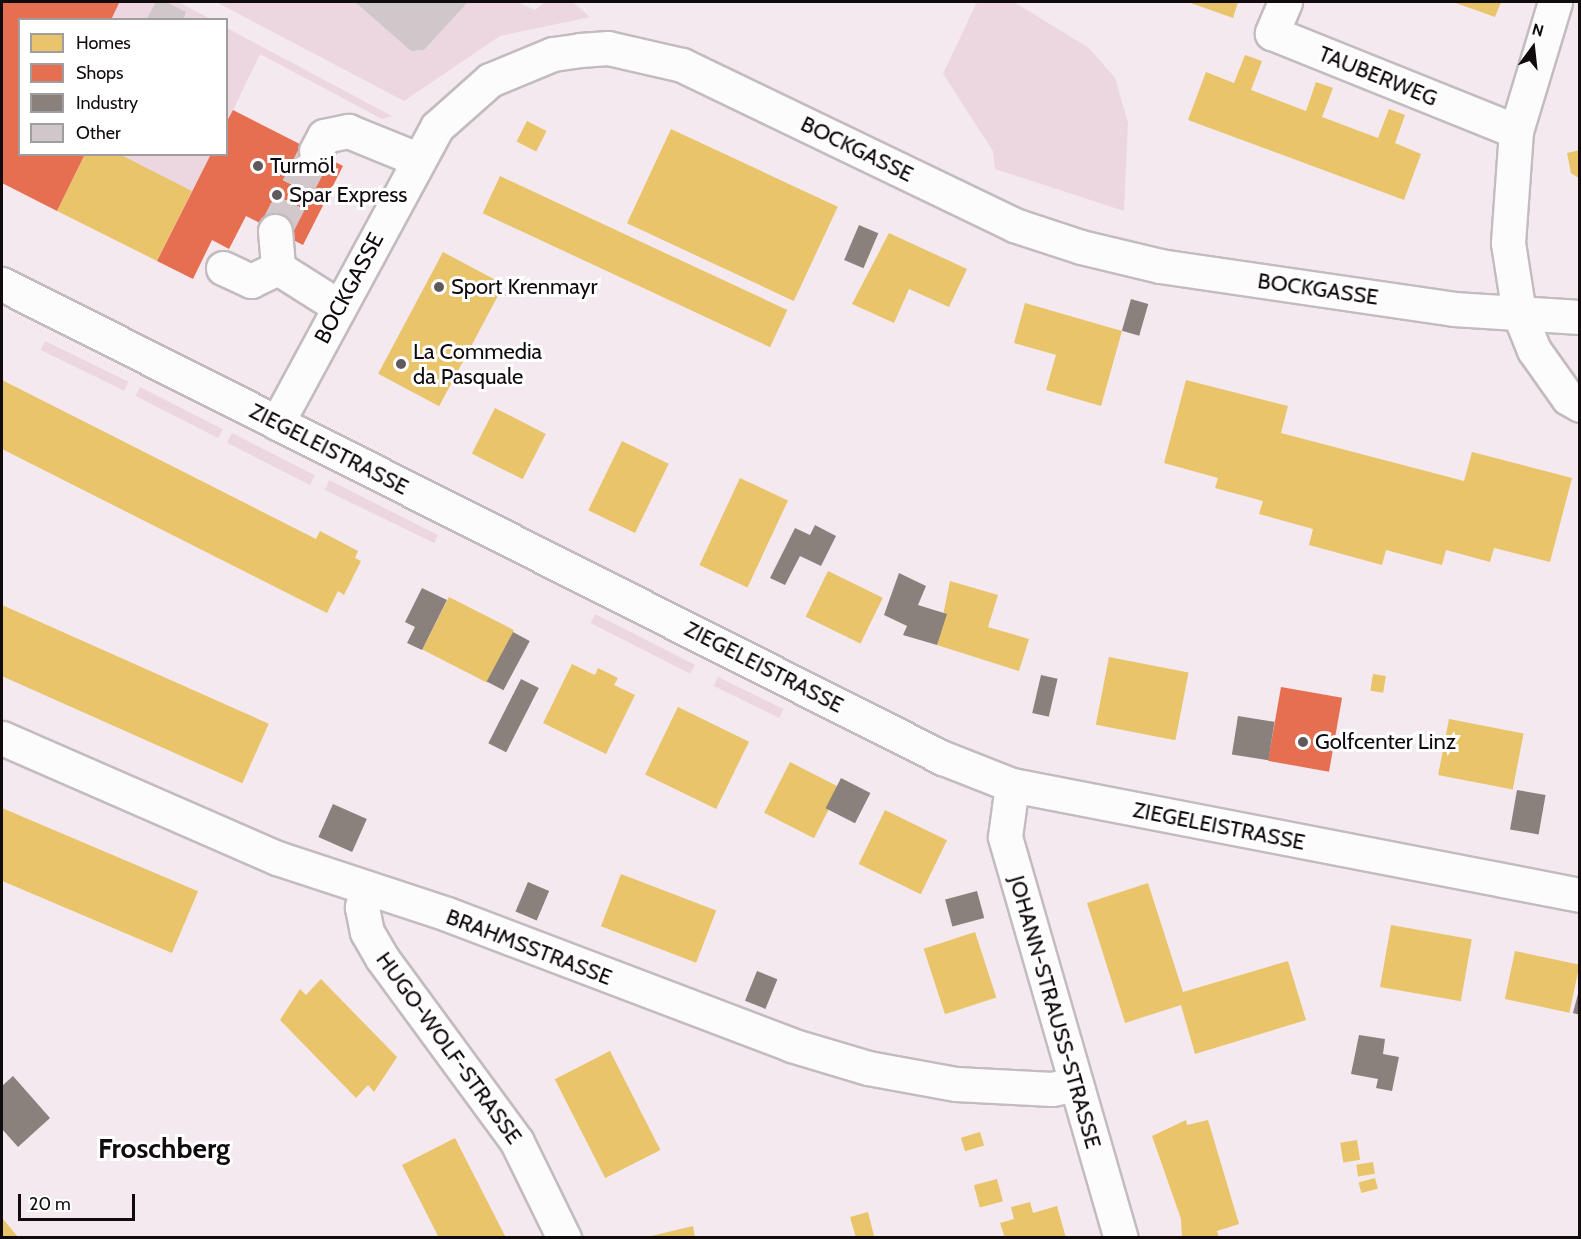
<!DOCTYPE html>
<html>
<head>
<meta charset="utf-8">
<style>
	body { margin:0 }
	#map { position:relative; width:1581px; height:1239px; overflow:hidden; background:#f4e9ee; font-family:Cabin,sans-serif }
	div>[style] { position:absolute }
	.green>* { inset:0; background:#ecd7e1; transform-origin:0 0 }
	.homes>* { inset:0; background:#e9c46a; transform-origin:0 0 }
	.shops>* { inset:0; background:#e76f51; transform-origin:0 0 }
	.industry>* { inset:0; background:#8a817c; transform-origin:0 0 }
	.building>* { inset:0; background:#d0c7cb }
	.minor-tunnel>* { height:33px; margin-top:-16.5px; transform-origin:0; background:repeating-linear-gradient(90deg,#d2c8cc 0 33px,transparent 0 49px) }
	.roads { filter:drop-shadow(2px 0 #c3bbbf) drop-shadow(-2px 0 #c3bbbf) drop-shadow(0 2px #c3bbbf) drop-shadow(0 -2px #c3bbbf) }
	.minor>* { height:33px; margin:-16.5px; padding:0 16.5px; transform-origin:16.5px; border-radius:16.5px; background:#fdfcfc }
	.dots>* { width:16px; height:16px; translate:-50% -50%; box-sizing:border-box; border:3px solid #fff; border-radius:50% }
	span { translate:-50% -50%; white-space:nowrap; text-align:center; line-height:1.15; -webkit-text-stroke:6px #fff; paint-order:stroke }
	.street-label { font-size:22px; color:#110b0e }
	.poi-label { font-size:22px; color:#110b0e }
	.left { translate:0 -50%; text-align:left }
	.district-label { font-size:28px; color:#110b0e; font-weight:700 }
	.frame { position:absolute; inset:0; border:3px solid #110b0e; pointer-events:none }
	.legend { position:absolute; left:18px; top:18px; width:210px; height:138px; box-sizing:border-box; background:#fff; border:2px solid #a09d9f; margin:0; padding:8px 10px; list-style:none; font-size:18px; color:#110b0e }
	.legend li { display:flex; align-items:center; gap:12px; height:30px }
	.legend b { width:30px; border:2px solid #a09d9f }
	.north { position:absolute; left:1503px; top:18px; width:60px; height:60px; -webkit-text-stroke:4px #fff; paint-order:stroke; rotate:15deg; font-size:16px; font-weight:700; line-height:24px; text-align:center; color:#110b0e }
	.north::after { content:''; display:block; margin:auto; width:21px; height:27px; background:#110b0e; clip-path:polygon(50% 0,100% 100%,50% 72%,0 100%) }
	.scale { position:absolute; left:18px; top:1194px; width:117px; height:27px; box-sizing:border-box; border:3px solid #110b0e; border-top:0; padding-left:8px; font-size:18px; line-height:21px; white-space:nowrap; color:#110b0e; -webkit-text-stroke:4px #fff; paint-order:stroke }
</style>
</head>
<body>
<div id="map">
	<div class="green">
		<i style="clip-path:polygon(116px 2px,178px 2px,211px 19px,111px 20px)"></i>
		<i style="clip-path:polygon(216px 2px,355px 2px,411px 51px,424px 50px,468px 2px,517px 2px,535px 10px,545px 2px,573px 2px,590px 17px,500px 36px,404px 101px)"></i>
		<i style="clip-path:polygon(977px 2px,1014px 2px,1089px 48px,1115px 78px,1128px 123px,1124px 211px,995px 169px,993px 151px,943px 74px)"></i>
		<i style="clip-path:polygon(227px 28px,392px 116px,382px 119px,260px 54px,227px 123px)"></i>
		<i style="clip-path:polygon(119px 155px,211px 155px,192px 191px)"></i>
		<i style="left:45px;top:341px;width:93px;height:10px;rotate:26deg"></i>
		<i style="left:140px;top:387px;width:93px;height:10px;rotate:27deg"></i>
		<i style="left:232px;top:433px;width:93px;height:11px;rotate:27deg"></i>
		<i style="clip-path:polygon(329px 480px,438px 535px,434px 543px,325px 490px)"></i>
		<i style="left:595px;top:614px;width:112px;height:10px;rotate:27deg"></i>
		<i style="left:718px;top:677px;width:73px;height:10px;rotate:26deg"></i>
	</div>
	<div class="homes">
		<i style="clip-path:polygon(1188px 2px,1238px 2px,1233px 18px)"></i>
		<i style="clip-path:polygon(1453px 2px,1501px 2px,1495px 17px)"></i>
		<i style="clip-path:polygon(1245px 55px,1262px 61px,1251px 90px,1306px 111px,1316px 82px,1333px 88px,1322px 117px,1378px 138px,1389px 109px,1405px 115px,1395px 143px,1421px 154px,1404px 200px,1188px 120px,1206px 72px,1234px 83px)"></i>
		<i style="left:527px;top:121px;width:22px;height:23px;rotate:27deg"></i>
		<i style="left:671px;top:129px;width:184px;height:104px;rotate:25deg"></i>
		<i style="clip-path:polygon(1580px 150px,1580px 179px,1571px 173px,1567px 153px)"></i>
		<i style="clip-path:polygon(85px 154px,119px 154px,192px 191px,157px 261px,57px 211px)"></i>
		<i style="left:500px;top:176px;width:317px;height:41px;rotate:25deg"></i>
		<i style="clip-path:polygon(889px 233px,967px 269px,949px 307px,909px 289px,894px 323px,852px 304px)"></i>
		<i style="left:443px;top:252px;width:69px;height:138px;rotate:28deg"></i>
		<i style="clip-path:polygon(1025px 303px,1122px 331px,1101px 406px,1046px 390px,1056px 355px,1014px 343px)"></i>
		<i style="clip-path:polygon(2px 380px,316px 539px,320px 531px,358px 551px,355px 558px,361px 561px,344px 595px,338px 591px,327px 613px,2px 449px)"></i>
		<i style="clip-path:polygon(1186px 380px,1288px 406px,1281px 433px,1464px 481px,1472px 452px,1572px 478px,1550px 562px,1494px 548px,1490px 562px,1446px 550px,1442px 565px,1386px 550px,1382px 565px,1309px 545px,1313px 529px,1259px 514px,1263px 501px,1215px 488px,1218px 478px,1164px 463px)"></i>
		<i style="left:495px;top:408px;width:57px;height:51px;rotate:27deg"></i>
		<i style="left:622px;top:441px;width:52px;height:77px;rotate:26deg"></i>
		<i style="left:740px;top:478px;width:53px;height:96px;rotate:25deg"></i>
		<i style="left:828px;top:571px;width:61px;height:51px;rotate:26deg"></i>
		<i style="clip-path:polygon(950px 581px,998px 595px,988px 627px,1029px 639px,1019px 671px,937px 645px)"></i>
		<i style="left:449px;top:597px;width:73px;height:59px;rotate:27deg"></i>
		<i style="left:2px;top:605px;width:292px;height:65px;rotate:24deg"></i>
		<i style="left:1109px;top:657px;width:81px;height:69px;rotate:11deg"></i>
		<i style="clip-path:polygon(572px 664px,595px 675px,598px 668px,618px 678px,614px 685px,635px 695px,606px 754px,543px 723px)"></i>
		<i style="left:1373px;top:674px;width:13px;height:17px;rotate:9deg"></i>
		<i style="left:678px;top:707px;width:79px;height:75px;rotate:26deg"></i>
		<i style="left:1449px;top:719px;width:76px;height:57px;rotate:11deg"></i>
		<i style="left:790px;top:762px;width:56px;height:57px;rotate:27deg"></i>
		<i style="left:2px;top:808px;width:213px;height:67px;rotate:23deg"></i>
		<i style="left:885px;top:810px;width:69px;height:60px;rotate:26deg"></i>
		<i style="left:621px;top:874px;width:102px;height:56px;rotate:21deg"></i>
		<i style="clip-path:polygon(1148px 883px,1183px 992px,1288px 961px,1306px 1020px,1195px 1054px,1181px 1005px,1125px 1023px,1087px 903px)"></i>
		<i style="left:1391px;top:925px;width:82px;height:63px;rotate:10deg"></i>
		<i style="left:975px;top:932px;width:69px;height:54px;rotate:72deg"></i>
		<i style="left:1515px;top:951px;width:66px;height:49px;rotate:12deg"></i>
		<i style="clip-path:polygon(321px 979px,397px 1057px,374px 1092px,368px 1085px,356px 1098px,280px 1020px,300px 989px,306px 995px)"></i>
		<i style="left:610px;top:1051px;width:111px;height:62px;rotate:63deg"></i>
		<i style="clip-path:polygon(1186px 1120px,1187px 1125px,1208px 1120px,1239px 1224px,1217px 1231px,1219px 1238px,1182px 1238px,1181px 1219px,1152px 1136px)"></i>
		<i style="left:980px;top:1132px;width:14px;height:20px;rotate:73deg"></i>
		<i style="clip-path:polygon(455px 1138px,505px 1236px,503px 1238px,439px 1238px,402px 1165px)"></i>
		<i style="left:1357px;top:1140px;width:20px;height:17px;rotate:81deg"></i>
		<i style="left:1373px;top:1162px;width:12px;height:17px;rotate:81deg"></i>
		<i style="left:1375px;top:1178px;width:11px;height:17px;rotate:75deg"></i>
		<i style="left:997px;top:1179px;width:23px;height:24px;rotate:75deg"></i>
		<i style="clip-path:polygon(1030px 1202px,1033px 1213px,1057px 1206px,1066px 1238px,1005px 1238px,1000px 1223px,1014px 1219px,1011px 1207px)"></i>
		<i style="clip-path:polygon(868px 1212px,874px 1236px,856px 1238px,850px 1217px)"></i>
		<i style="clip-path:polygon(2px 1218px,19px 1238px,2px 1238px)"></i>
		<i style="clip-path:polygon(693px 1226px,695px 1238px,647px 1238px,647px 1237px)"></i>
	</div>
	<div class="shops">
		<i style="clip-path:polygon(2px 2px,119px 3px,111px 20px,20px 20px,20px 154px,85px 154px,57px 211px,2px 183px)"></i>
		<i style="clip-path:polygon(233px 110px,343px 166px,303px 245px,246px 216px,229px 249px,212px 240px,193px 279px,157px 261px,211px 154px,226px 154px,226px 123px)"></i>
		<i style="left:1281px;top:687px;width:62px;height:75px;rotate:10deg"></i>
	</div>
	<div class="industry">
		<i style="left:859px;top:225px;width:21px;height:38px;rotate:23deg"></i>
		<i style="left:1131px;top:299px;width:18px;height:33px;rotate:16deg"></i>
		<i style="clip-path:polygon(815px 525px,836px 536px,821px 566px,800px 556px,785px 585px,770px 578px,795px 528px,810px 535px)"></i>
		<i style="clip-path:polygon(899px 573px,926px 586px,918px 605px,947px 614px,937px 645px,903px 635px,907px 626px,884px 615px)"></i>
		<i style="clip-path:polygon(422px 588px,447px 600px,422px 650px,407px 643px,415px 627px,405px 622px)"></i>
		<i style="left:513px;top:632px;width:19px;height:56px;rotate:28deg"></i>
		<i style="left:1041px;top:675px;width:17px;height:39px;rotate:13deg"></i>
		<i style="left:521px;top:679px;width:20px;height:72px;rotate:27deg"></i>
		<i style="left:1238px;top:716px;width:37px;height:39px;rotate:9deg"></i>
		<i style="left:841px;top:778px;width:33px;height:34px;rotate:27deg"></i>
		<i style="left:1517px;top:790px;width:29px;height:40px;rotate:10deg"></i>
		<i style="left:333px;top:804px;width:37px;height:36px;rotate:24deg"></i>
		<i style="left:528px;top:882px;width:23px;height:32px;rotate:23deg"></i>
		<i style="left:977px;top:891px;width:28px;height:33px;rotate:75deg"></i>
		<i style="left:757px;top:971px;width:22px;height:32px;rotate:22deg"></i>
		<i style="clip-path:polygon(1580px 986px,1580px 1015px,1573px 1013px)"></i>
		<i style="clip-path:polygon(1359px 1035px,1385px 1039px,1383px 1054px,1399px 1057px,1392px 1091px,1376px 1088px,1378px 1079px,1351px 1074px)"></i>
		<i style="clip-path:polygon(13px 1076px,50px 1118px,18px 1147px,2px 1129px,2px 1086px)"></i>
	</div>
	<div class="building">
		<i style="clip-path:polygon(156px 2px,166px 2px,186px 12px,183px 20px,146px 20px)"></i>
		<i style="clip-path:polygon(355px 2px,468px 2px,424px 50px,411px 51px)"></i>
	</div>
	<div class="minor-tunnel">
		<i style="left:275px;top:231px;width:90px;rotate:-62.9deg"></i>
	</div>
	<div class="roads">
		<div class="minor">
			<i style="left:1285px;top:2px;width:34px;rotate:113deg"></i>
			<i style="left:1272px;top:33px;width:263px;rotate:21.9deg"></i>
			<i style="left:1555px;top:2px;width:135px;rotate:106.8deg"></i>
			<i style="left:1516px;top:131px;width:112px;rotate:94.1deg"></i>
			<i style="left:1508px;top:243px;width:71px;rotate:81.1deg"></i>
			<i style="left:1519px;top:313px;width:40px;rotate:68deg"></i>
			<i style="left:1534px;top:350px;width:59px;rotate:54.7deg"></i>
			<i style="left:1568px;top:398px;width:14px;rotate:30deg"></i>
			<i style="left:316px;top:151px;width:17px;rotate:-62deg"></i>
			<i style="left:324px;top:136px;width:25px;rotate:-12deg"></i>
			<i style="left:348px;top:131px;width:74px;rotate:22.1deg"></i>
			<i style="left:275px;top:231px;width:37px;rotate:85deg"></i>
			<i style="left:278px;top:268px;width:71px;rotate:32.3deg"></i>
			<i style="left:223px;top:268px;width:31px;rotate:25deg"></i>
			<i style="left:251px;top:281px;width:30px;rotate:-26deg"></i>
			<i style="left:2px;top:284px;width:1054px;rotate:26.74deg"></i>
			<i style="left:943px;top:758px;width:74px;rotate:21.4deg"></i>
			<i style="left:1012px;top:785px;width:579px;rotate:10.96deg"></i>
			<i style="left:277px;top:423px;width:336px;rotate:-61.6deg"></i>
			<i style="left:437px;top:127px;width:71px;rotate:-41.6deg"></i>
			<i style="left:490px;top:80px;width:68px;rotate:-22.4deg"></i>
			<i style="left:553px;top:54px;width:27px;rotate:-8deg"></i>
			<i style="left:580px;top:50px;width:28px;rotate:-4deg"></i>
			<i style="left:608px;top:48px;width:76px;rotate:12.9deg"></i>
			<i style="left:682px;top:65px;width:369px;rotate:25.7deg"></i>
			<i style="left:1014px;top:225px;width:71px;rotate:18.2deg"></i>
			<i style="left:1081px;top:247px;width:81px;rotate:13.5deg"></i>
			<i style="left:1160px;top:266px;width:297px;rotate:8.3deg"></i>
			<i style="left:1454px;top:309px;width:126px;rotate:3.6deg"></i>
			<i style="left:2px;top:738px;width:300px;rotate:23.6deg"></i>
			<i style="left:277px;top:858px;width:179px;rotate:18.2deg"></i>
			<i style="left:447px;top:914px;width:368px;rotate:20.8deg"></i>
			<i style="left:791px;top:1045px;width:80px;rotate:16.6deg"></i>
			<i style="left:868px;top:1068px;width:89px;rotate:10.3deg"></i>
			<i style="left:956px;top:1084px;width:96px;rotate:3deg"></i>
			<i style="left:1052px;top:1089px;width:24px;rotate:-12deg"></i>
			<i style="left:1012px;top:785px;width:52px;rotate:97.7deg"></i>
			<i style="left:1005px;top:837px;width:417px;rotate:73.9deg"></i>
			<i style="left:367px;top:889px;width:19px;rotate:106deg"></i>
			<i style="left:362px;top:907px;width:25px;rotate:79deg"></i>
			<i style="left:367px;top:932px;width:30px;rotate:60deg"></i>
			<i style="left:382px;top:958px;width:228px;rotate:53.7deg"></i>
			<i style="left:517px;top:1142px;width:107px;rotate:63.9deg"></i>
		</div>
	</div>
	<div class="dots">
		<i style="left:258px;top:166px;background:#60595c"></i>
		<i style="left:277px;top:195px;background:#60595c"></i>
		<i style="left:439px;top:287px;background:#60595c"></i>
		<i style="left:401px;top:364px;background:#60595c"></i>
		<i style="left:1303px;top:742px;background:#60595c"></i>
	</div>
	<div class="street-label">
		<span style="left:1378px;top:76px;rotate:22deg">TAUBERWEG</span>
		<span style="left:857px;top:149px;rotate:26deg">BOCKGASSE</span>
		<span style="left:349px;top:288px;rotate:-62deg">BOCKGASSE</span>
		<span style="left:1318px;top:289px;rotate:8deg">BOCKGASSE</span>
		<span style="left:329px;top:449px;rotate:27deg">ZIEGELEISTRASSE</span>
		<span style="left:764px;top:667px;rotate:27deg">ZIEGELEISTRASSE</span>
		<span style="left:1219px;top:826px;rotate:11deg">ZIEGELEISTRASSE</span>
		<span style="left:529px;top:947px;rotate:21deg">BRAHMSSTRASSE</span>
		<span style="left:1055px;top:1012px;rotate:74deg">JOHANN-STRAUSS-STRASSE</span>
		<span style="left:449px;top:1048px;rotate:54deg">HUGO-WOLF-STRASSE</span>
	</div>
	<div class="poi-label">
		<span class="left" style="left:270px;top:166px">Turmöl</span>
		<span class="left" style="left:289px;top:195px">Spar Express</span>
		<span class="left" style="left:451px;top:287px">Sport Krenmayr</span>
		<span class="left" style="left:413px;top:364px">La Commedia<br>da Pasquale</span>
		<span class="left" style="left:1315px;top:742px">Golfcenter Linz</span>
	</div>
	<div class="district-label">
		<span style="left:164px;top:1148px">Froschberg</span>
	</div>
	<div class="frame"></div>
	<ul class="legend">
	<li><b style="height:16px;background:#e9c46a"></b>Homes</li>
	<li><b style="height:16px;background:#e76f51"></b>Shops</li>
	<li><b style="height:16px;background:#8a817c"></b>Industry</li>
	<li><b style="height:16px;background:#d0c7cb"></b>Other</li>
	</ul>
	<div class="north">N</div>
	<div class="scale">20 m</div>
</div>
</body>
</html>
